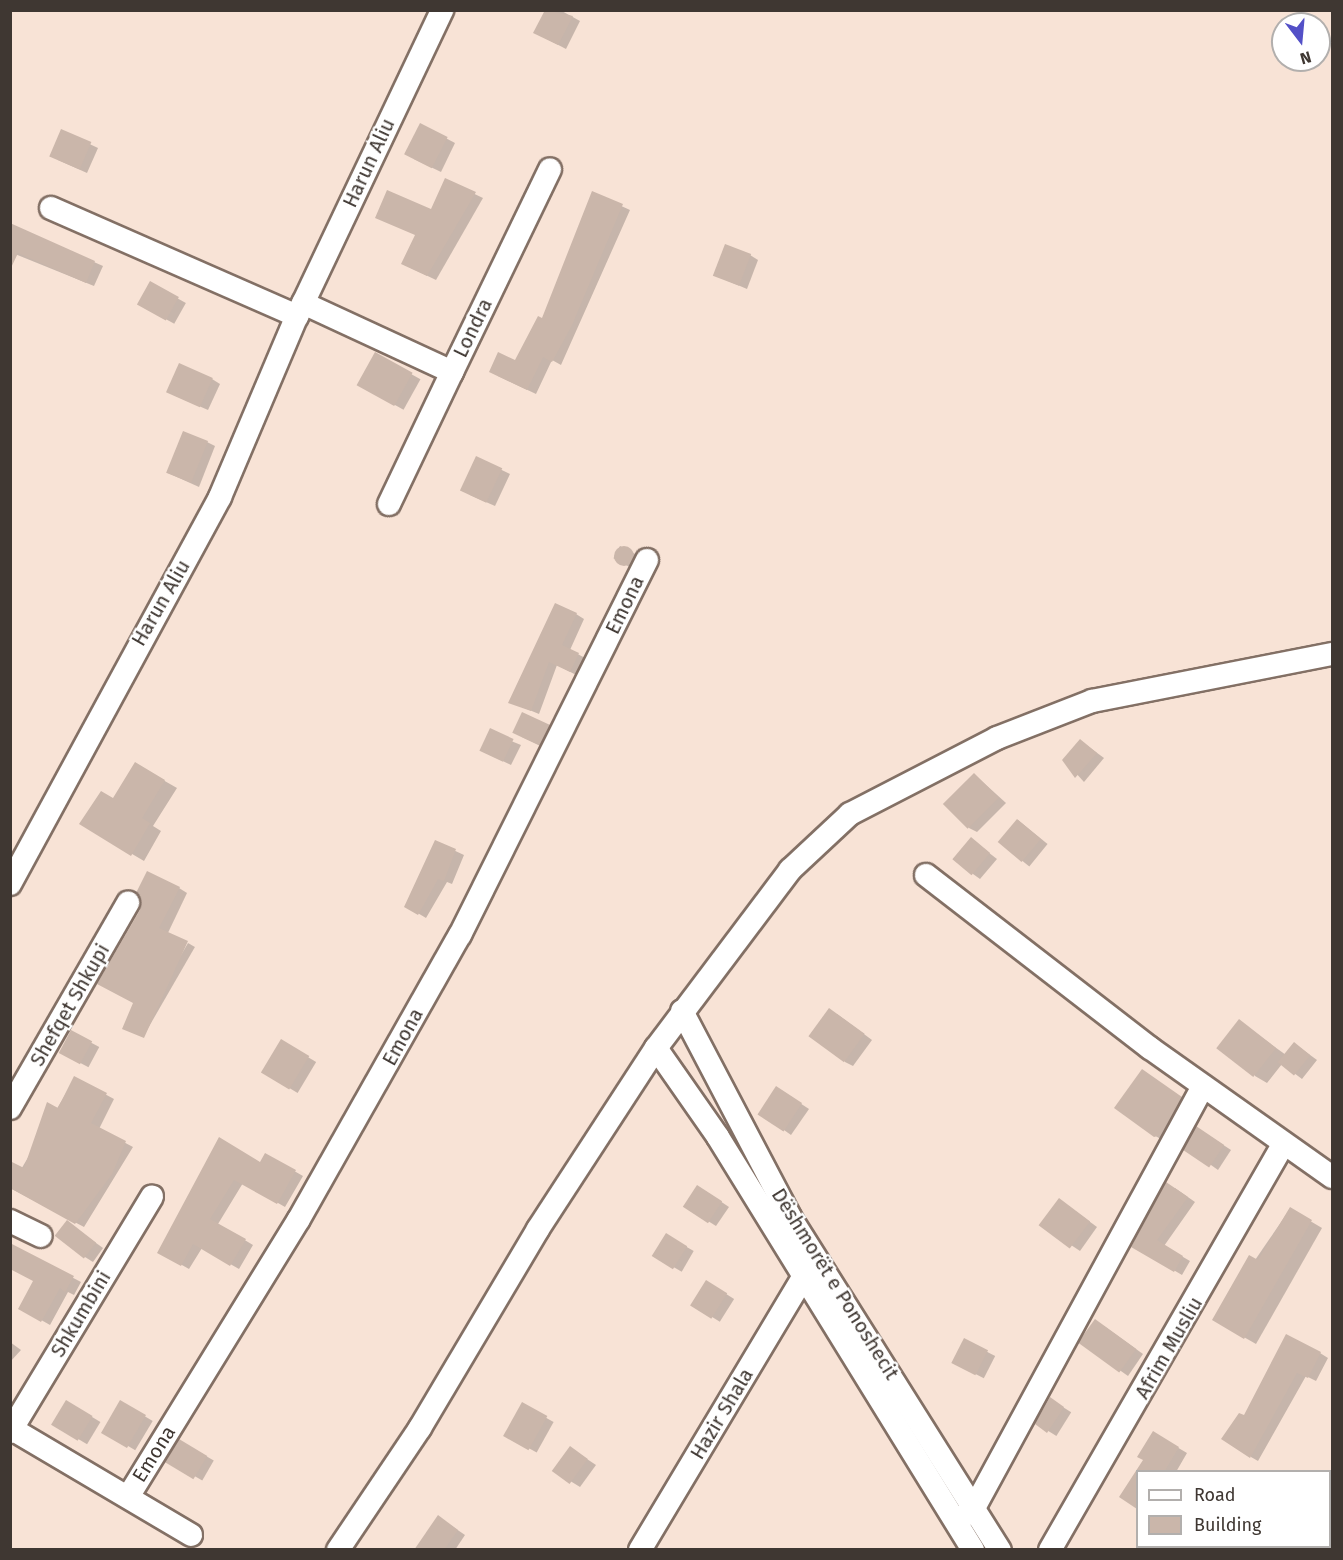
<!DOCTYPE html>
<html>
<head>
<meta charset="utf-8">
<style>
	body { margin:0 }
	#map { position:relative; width:1343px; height:1560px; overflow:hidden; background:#f8e3d6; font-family:"Fira Sans",sans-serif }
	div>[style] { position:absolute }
	.shadow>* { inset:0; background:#0003; transform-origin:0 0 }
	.building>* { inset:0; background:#cab6aa; transform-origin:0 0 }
	.round { border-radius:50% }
	.roads { filter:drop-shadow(2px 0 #837065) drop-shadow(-2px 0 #837065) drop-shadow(0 2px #837065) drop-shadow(0 -2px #837065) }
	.minor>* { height:22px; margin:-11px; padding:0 11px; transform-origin:11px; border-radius:11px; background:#fff }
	span { translate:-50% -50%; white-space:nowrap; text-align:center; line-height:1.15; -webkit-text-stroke:4.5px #fff; paint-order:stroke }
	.street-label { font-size:20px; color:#3f3732 }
	.frame { position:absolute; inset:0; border:12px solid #3f3732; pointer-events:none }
	.legend { position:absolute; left:1136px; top:1470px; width:195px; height:78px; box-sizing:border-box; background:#fff; border:2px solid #b2afad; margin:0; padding:8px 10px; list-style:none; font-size:18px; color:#3f3732 }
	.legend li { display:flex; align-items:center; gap:12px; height:30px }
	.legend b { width:30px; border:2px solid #b2afad }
	.north { position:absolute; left:1271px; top:12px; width:60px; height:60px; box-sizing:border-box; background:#fff; border:2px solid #b2afad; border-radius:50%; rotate:164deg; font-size:16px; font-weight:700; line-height:24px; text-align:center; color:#3f3732 }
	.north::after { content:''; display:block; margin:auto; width:21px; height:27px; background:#5350c7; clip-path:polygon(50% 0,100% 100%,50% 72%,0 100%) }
</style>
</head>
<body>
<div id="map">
	<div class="shadow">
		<i style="clip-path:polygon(546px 10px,560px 10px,580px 21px,566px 49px,543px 37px)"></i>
		<i style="clip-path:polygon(421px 125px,455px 143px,441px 172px,414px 159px)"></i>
		<i style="clip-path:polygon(62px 131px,98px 148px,87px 173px,58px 160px)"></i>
		<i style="clip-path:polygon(445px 180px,483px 198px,436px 280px,411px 268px)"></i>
		<i style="clip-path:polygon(593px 193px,630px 210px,561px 365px,552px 360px,536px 394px,498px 376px,516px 362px,543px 320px)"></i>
		<i style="clip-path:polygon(10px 225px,103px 266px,94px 286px,10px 252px)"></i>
		<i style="clip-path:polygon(750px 255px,758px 260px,747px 289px,714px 275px)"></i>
		<i style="left:150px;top:283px;width:41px;height:24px;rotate:29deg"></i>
		<i style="left:375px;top:354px;width:52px;height:35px;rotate:29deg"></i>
		<i style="clip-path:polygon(212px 379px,220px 384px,208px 410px,176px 396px)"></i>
		<i style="clip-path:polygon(207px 442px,215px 446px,199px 487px,168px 473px)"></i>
		<i style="clip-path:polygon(477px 458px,510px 474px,495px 506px,470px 495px)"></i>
		<i style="left:620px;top:546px;width:21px;height:14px;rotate:28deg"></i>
		<i style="clip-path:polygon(576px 614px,584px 619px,570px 650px,587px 659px,578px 676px,557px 665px,539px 714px,510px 702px)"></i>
		<i style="clip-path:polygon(549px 726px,557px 731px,548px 749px,522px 737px)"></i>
		<i style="clip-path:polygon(489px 732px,521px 745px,511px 765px,488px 754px)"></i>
		<i style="clip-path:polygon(1081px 741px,1104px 758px,1084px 782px,1064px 760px)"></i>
		<i style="clip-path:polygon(135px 764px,177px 788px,153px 826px,161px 831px,144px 861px,81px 824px,114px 800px)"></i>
		<i style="clip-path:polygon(974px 774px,1006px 803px,977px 832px,969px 828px)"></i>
		<i style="left:1018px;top:820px;width:38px;height:29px;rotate:39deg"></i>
		<i style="clip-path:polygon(971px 839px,997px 859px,980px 879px,973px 874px)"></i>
		<i style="clip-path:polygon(436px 842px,464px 855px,452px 884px,447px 882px,426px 918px,406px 906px)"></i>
		<i style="clip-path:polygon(179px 888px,187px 893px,135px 1002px,99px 983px)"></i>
		<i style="left:188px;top:943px;width:8px;height:104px;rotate:30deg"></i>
		<i style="clip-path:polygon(837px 1014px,872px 1040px,853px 1066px,845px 1062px)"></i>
		<i style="clip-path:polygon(1239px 1021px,1286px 1055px,1295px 1044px,1317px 1060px,1302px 1079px,1282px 1064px,1267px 1083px,1255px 1076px)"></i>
		<i style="left:71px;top:1032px;width:32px;height:23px;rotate:28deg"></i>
		<i style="left:281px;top:1041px;width:41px;height:36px;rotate:31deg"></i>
		<i style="clip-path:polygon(1142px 1071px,1193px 1105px,1167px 1143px,1154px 1135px)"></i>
		<i style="clip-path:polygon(75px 1078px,114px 1099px,99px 1129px,133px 1147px,84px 1227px,10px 1188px)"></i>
		<i style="clip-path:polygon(783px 1092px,809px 1109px,791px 1135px,784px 1130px)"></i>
		<i style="clip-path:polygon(1205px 1133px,1231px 1150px,1218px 1170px,1211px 1165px)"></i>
		<i style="clip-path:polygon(219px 1139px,261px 1164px,266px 1155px,303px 1176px,285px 1207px,243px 1183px,218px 1224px,253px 1245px,239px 1269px,202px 1248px,189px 1269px,159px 1252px)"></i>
		<i style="clip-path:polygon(1175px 1188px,1195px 1202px,1164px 1246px,1190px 1261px,1182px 1275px,1133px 1246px)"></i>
		<i style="clip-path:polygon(705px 1191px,729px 1207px,716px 1226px,708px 1221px)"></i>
		<i style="clip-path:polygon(1067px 1205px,1097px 1227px,1080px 1251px,1041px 1225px)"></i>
		<i style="clip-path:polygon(1290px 1209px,1322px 1228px,1256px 1344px,1214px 1320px)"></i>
		<i style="clip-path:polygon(67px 1222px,103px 1248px,93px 1262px,85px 1257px)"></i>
		<i style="left:666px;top:1235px;width:32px;height:24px;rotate:30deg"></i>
		<i style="clip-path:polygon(10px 1245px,81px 1282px,74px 1295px,68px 1292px,50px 1325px,20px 1308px,35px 1281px)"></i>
		<i style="left:707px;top:1282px;width:32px;height:27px;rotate:32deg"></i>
		<i style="clip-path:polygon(1104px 1326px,1143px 1354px,1128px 1376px,1081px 1343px)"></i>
		<i style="left:964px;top:1340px;width:35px;height:25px;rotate:27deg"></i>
		<i style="clip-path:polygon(10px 1342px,21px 1350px,10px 1362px)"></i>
		<i style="clip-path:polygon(1320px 1353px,1328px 1358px,1316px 1381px,1306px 1376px,1258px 1461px,1251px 1457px,1244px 1417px)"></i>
		<i style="left:1050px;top:1399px;width:25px;height:28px;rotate:32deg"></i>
		<i style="left:67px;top:1402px;width:39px;height:26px;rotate:31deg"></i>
		<i style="left:121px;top:1402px;width:37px;height:34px;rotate:31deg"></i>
		<i style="left:523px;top:1405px;width:35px;height:35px;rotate:29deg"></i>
		<i style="clip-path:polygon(1153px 1433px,1187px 1453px,1176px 1472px,1138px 1472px,1138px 1507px,1121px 1497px,1145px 1460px)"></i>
		<i style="left:180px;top:1441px;width:39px;height:23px;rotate:30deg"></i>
		<i style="clip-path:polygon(578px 1453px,596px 1465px,580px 1487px,554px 1471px)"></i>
		<i style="clip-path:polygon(446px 1522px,465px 1535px,455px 1550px,416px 1550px)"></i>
		<i style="clip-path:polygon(1261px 1546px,1278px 1546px,1276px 1550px)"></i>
	</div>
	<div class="building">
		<i style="clip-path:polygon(545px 10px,573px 16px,558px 45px,533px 33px)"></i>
		<i style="left:420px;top:123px;width:31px;height:35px;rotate:27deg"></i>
		<i style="left:61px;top:129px;width:33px;height:30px;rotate:23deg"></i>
		<i style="clip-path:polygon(445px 178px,476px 192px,427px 276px,401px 264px,415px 235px,375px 218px,387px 190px,431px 209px)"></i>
		<i style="clip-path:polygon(592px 191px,623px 204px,572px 325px,552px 362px,543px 357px,527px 390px,489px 372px,498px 352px,515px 360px,538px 316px,542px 318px)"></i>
		<i style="clip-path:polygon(10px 223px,95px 261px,86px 283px,18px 253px,10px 270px)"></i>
		<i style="left:725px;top:244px;width:28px;height:34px;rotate:21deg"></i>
		<i style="left:150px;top:281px;width:33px;height:27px;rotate:29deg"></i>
		<i style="left:375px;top:352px;width:43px;height:38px;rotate:29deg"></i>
		<i style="left:179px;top:363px;width:37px;height:32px;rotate:24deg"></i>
		<i style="left:183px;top:431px;width:27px;height:45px;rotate:22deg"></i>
		<i style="left:476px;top:456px;width:29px;height:38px;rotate:25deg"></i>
		<i class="round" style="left:614px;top:546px;width:20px;height:20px"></i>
		<i style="clip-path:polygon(555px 603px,577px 613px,562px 645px,579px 653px,570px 672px,549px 662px,531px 711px,508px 703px)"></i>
		<i style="left:522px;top:712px;width:31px;height:23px;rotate:25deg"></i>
		<i style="left:490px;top:728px;width:26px;height:25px;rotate:25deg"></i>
		<i style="clip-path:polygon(1080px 739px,1097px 753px,1075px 778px,1062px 760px)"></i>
		<i style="clip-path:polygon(135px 762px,165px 780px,142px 818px,150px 823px,131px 856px,79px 824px,101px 791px,113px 798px)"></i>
		<i style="left:974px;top:773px;width:35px;height:44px;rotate:45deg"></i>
		<i style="left:1017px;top:819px;width:31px;height:30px;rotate:40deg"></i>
		<i style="left:971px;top:837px;width:25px;height:29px;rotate:40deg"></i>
		<i style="clip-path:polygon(435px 840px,456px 849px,444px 881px,438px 879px,418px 915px,404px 907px)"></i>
		<i style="clip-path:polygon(147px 871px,180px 887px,159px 928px,188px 941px,144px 1038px,122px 1029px,133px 1003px,97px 984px,140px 910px,136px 893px)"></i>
		<i style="left:829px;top:1008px;width:44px;height:35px;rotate:36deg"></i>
		<i style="left:1239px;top:1019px;width:47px;height:37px;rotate:38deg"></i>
		<i style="left:71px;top:1030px;width:24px;height:26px;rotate:28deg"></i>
		<i style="left:281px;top:1039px;width:33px;height:39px;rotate:31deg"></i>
		<i style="left:1294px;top:1042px;width:21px;height:26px;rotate:39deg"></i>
		<i style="clip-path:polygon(1142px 1069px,1182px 1097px,1161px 1135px,1154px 1137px,1114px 1108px)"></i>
		<i style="clip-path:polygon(74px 1076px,107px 1093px,91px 1123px,126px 1141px,112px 1174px,75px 1224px,10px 1188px,10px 1161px,24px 1168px,47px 1102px,58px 1108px)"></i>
		<i style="left:776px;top:1086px;width:31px;height:34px;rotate:33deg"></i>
		<i style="left:1196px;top:1126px;width:34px;height:27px;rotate:34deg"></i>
		<i style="clip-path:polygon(219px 1137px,260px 1162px,265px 1153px,296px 1170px,277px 1204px,234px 1180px,210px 1219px,246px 1239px,230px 1266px,193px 1244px,181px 1266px,157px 1253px)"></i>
		<i style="clip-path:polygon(1166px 1182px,1188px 1197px,1157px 1240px,1183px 1256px,1174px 1272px,1131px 1247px)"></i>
		<i style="left:697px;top:1185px;width:30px;height:26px;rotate:33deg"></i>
		<i style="left:1059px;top:1198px;width:39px;height:34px;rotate:37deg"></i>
		<i style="clip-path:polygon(1290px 1207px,1312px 1220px,1244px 1339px,1212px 1320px,1249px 1255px,1258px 1260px)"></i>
		<i style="left:67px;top:1220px;width:37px;height:20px;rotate:38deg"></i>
		<i style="left:666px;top:1233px;width:25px;height:27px;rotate:32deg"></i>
		<i style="clip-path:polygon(10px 1243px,74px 1276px,65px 1292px,60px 1288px,41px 1322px,18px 1309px,33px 1281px,10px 1269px)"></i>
		<i style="left:706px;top:1280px;width:25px;height:30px;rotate:32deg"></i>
		<i style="left:1095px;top:1319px;width:51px;height:29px;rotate:36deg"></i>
		<i style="clip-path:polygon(1286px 1334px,1321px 1352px,1308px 1378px,1297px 1373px,1250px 1458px,1221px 1439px,1239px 1413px,1244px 1415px)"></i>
		<i style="left:964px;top:1338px;width:27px;height:28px;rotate:27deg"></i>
		<i style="clip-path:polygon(1050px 1397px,1064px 1407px,1047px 1433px,1035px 1424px)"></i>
		<i style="left:66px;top:1400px;width:31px;height:29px;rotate:31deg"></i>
		<i style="left:120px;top:1400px;width:30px;height:38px;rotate:30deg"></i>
		<i style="left:522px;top:1402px;width:29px;height:39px;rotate:29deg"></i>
		<i style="clip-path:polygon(1153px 1431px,1179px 1447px,1164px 1472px,1137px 1472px,1137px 1509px,1119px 1497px,1143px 1460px,1137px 1457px)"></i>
		<i style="left:179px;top:1439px;width:33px;height:27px;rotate:31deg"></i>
		<i style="left:570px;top:1446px;width:22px;height:31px;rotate:36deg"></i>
		<i style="clip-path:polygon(438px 1515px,458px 1530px,444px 1550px,414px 1550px)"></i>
	</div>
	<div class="roads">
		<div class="minor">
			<i style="left:51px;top:208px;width:269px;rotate:23.7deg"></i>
			<i style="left:303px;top:303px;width:164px;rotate:24.8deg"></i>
			<i style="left:452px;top:372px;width:225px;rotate:-64.2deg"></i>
			<i style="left:389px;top:504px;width:146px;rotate:-64.5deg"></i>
			<i style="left:926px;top:875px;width:283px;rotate:37.7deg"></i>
			<i style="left:1150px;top:1048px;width:223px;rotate:35.3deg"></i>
			<i style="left:10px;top:884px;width:440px;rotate:-61.5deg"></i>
			<i style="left:220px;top:497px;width:197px;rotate:-67deg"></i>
			<i style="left:297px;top:316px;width:339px;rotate:-64.6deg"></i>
			<i style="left:682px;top:1011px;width:233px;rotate:62.3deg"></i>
			<i style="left:790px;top:1217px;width:394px;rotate:57.8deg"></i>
			<i style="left:656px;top:1048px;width:108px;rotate:55.1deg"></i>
			<i style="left:718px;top:1137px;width:485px;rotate:58.3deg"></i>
			<i style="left:10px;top:1108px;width:237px;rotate:-60.1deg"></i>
			<i style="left:10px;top:1221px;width:34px;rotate:26deg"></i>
			<i style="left:12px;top:1429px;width:208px;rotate:30.6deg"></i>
			<i style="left:10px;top:1432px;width:275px;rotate:-58.9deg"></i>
			<i style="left:128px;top:1497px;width:326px;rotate:-58.4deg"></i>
			<i style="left:299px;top:1219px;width:326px;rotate:-60.5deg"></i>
			<i style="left:460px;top:935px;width:419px;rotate:-63.5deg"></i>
			<i style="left:1330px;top:1500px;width:5px;rotate:-68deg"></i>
			<i style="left:964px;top:1516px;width:13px;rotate:-39deg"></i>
			<i style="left:974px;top:1508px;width:480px;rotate:-61.5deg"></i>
			<i style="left:338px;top:1550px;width:147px;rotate:-56.1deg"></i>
			<i style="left:420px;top:1428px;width:231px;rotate:-59.3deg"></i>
			<i style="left:538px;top:1229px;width:216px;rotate:-56.9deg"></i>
			<i style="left:656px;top:1048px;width:223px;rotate:-53deg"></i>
			<i style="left:790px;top:870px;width:82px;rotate:-43deg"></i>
			<i style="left:850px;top:814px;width:165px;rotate:-27.3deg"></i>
			<i style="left:997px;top:738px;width:102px;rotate:-21.3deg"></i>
			<i style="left:1092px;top:701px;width:245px;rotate:-11.1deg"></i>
			<i style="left:640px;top:1550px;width:317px;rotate:-59.1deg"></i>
			<i style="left:1050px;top:1550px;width:468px;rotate:-60.1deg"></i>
			<i style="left:1298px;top:1550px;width:4px;rotate:-63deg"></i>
		</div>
	</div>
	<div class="street-label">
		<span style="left:369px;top:163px;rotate:-65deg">Harun Aliu</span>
		<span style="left:473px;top:328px;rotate:-64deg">Londra</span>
		<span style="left:161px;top:603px;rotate:-60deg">Harun Aliu</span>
		<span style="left:625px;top:605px;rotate:-64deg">Emona</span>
		<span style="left:70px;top:1005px;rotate:-60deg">Shefqet Shkupi</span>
		<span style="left:403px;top:1037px;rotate:-61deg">Emona</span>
		<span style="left:835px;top:1284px;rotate:58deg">Dëshmorët e Ponoshecit</span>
		<span style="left:81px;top:1314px;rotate:-59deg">Shkumbini</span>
		<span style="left:1169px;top:1348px;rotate:-60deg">Afrim Musliu</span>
		<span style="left:722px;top:1414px;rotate:-59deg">Hazir Shala</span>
		<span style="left:154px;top:1454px;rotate:-58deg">Emona</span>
	</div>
	<div class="frame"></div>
	<ul class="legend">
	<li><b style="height:8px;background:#fff"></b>Road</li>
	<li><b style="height:16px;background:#cab6aa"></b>Building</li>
	</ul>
	<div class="north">N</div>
</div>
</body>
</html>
